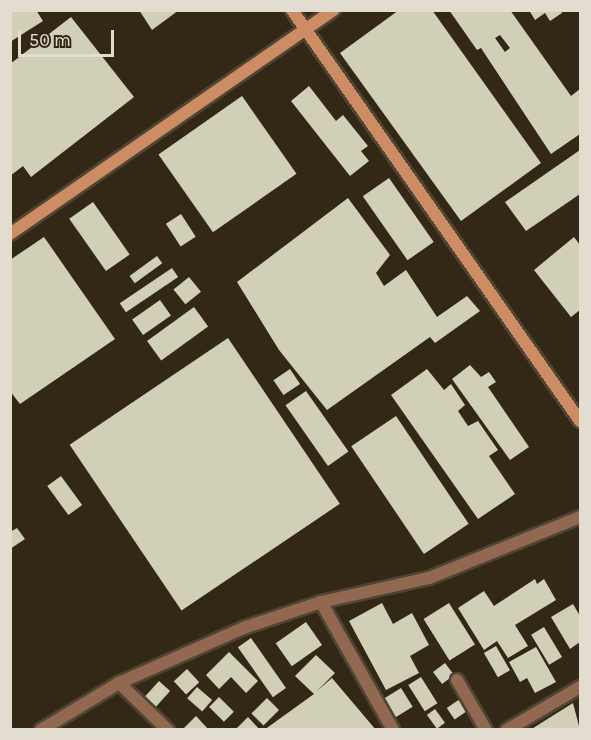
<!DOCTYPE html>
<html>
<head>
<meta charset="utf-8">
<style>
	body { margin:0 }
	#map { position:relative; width:591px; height:740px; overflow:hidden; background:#332816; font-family:Karla,sans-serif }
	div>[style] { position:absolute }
	.building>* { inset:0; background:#d1d0b7; transform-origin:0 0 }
	.roads { filter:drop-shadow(2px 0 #4f4534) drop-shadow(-2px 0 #4f4534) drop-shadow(0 2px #4f4534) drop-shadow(0 -2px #4f4534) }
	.street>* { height:12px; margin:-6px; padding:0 6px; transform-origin:6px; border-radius:6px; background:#926950 }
	.secondary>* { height:12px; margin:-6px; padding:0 6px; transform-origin:6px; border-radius:6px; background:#cd8c63 }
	span { translate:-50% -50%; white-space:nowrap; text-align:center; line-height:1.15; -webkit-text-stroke:6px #332816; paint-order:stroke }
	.frame { position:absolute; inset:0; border:12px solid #e3dcd1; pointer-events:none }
	.scale { position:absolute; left:18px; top:30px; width:96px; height:27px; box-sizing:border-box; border:3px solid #e3dcd1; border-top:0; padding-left:8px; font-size:18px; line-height:21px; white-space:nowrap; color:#e3dcd1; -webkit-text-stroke:4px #332816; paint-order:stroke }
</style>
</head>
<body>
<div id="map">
	<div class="building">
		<i style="clip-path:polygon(10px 10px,36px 10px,43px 21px,10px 42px)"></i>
		<i style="clip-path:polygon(139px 10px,179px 10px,152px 30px)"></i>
		<i style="clip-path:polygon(399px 10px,432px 10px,541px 163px,461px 221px,340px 53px)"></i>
		<i style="clip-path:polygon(evenodd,449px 10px,510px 10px,571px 96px,580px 89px,580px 134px,551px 154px,481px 48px,477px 50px,449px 10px,500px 35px,510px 48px,505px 52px,495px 38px,500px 35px)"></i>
		<i style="clip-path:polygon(529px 10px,560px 10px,562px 13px,550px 21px,545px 13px,535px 20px)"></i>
		<i style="clip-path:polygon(71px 17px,134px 97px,31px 177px,23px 166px,10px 176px,10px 64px)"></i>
		<i style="clip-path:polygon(309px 86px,336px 121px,343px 115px,368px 146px,361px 151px,369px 161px,350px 176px,291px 101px)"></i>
		<i style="left:242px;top:96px;width:95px;height:102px;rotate:55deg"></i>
		<i style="clip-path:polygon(580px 150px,580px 194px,526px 231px,505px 202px)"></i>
		<i style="left:389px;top:178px;width:78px;height:32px;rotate:55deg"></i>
		<i style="clip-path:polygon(348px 198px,390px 255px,376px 273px,384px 286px,406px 270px,437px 317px,467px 296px,480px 311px,435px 343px,430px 337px,327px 410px,279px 350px,237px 282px)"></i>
		<i style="left:93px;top:202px;width:64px;height:29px;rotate:55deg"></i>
		<i style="left:181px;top:214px;width:27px;height:18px;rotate:57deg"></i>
		<i style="clip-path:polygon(44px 237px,115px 339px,20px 404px,10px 391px,10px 260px)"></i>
		<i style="clip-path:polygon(574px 237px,580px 245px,580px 310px,571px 317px,534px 270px)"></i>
		<i style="left:157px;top:256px;width:9px;height:34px;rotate:54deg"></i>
		<i style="left:172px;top:268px;width:11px;height:63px;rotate:56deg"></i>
		<i style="left:189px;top:277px;width:19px;height:20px;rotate:51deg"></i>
		<i style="left:160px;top:300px;width:19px;height:34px;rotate:55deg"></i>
		<i style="left:194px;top:307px;width:24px;height:58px;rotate:54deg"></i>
		<i style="left:228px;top:338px;width:200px;height:191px;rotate:56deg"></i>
		<i style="clip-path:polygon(470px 365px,481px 377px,489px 372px,496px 382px,488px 387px,529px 447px,510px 460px,452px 379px)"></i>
		<i style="left:290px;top:369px;width:18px;height:20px;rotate:56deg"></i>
		<i style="clip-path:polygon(427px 369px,444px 390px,451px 384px,465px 405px,458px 411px,468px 426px,478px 421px,498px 450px,489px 456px,515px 494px,478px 519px,391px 395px)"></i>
		<i style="left:306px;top:391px;width:74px;height:25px;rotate:55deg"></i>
		<i style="left:396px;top:416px;width:130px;height:54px;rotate:56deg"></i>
		<i style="left:61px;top:476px;width:36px;height:17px;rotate:54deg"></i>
		<i style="clip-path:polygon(17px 528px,25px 539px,10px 549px,10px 532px)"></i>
		<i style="clip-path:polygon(535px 579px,537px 584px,544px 579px,556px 600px,515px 625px,528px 646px,508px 658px,497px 641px,484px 650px,458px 608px,484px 591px,494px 606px)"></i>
		<i style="clip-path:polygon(382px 603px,393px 624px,412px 613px,429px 645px,410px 656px,419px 673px,386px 690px,349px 621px)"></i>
		<i style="left:449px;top:603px;width:49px;height:30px;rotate:58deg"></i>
		<i style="clip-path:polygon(573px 604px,580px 616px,580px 642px,570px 649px,551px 617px)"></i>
		<i style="left:306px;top:622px;width:28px;height:37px;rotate:55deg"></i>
		<i style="left:544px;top:627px;width:35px;height:15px;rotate:59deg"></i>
		<i style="left:251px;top:638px;width:61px;height:16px;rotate:55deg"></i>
		<i style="left:496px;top:646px;width:28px;height:14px;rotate:60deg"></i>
		<i style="clip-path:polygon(536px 647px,556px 682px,535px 693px,527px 678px,520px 682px,509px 662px)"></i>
		<i style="clip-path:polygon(229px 652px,258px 681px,246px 693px,231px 677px,219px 689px,206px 675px)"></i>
		<i style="clip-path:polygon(316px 655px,335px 673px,317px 691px,332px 678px,376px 730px,264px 730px,314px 694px,295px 676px)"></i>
		<i style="left:445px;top:663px;width:15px;height:15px;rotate:53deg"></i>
		<i style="left:187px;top:669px;width:18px;height:18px;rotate:47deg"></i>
		<i style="left:421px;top:677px;width:31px;height:15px;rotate:58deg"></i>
		<i style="left:159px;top:681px;width:15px;height:25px;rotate:42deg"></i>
		<i style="left:197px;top:687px;width:20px;height:15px;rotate:41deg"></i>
		<i style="left:401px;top:688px;width:22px;height:20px;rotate:58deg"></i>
		<i style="left:219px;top:697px;width:21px;height:14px;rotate:45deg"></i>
		<i style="left:267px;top:698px;width:17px;height:22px;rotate:45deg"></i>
		<i style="left:460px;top:699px;width:14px;height:16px;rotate:56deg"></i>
		<i style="clip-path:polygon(573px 703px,580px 730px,530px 730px)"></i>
		<i style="left:435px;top:709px;width:17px;height:10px;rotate:54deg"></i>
		<i style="clip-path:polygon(196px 716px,209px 730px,182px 730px)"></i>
		<i style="clip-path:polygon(248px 717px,260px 730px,235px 730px)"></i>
	</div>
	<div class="roads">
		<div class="street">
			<i style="left:321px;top:602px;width:147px;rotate:60.6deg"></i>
			<i style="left:457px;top:680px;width:58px;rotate:59.9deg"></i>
			<i style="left:119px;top:683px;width:68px;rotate:43.8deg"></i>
			<i style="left:41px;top:730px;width:91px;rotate:-31.1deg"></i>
			<i style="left:119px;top:683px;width:136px;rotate:-23.9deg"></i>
			<i style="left:243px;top:628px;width:82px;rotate:-18.4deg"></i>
			<i style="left:321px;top:602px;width:111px;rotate:-12.5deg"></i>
			<i style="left:429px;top:578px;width:163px;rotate:-22deg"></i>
			<i style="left:507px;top:730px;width:85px;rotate:-30.5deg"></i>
		</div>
		<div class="secondary">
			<i style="left:292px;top:10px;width:502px;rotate:54.98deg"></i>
			<i style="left:10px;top:234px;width:394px;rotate:-34.7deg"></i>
		</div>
	</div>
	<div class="frame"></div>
	<div class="scale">50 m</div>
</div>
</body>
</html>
